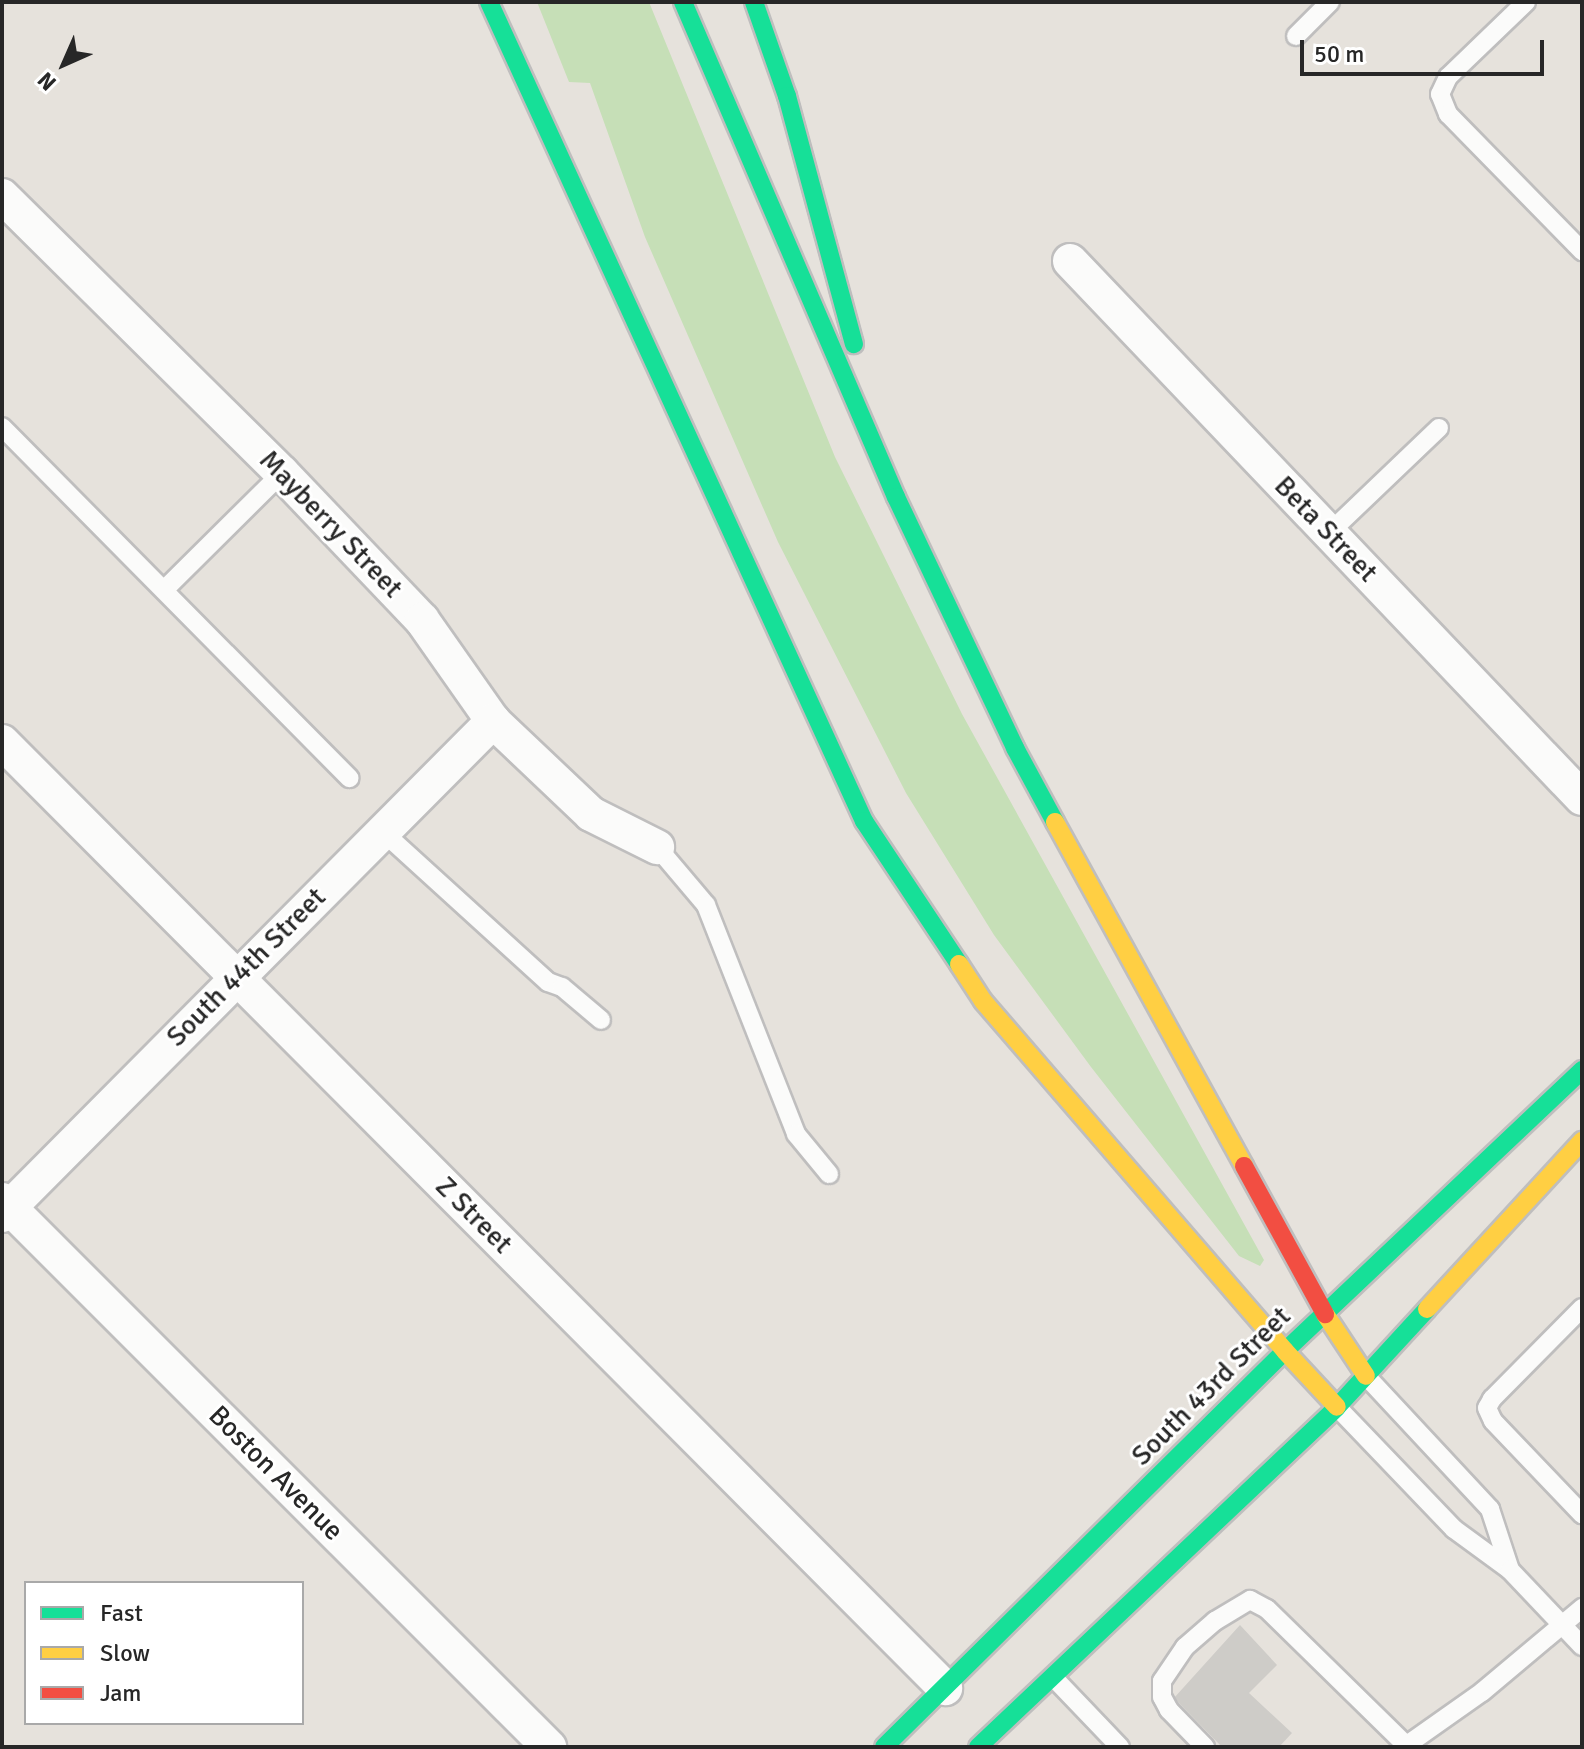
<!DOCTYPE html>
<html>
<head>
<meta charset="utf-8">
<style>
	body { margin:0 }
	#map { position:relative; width:1584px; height:1749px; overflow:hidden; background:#e6e2dc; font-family:Signika,sans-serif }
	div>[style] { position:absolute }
	.green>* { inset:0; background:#c6dfb7 }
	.building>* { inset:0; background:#ceccc8 }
	.roads { filter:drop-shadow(2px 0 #bfbebe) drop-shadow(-2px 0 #bfbebe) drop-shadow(0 2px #bfbebe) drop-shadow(0 -2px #bfbebe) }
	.lane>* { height:18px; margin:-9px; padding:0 9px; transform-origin:9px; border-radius:9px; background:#fbfbfa }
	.street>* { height:34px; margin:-17px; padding:0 17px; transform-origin:17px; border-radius:17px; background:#fbfbfa }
	.fast>* { height:18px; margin:-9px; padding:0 9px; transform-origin:9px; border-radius:9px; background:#16e098 }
	.slow>* { height:18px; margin:-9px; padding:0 9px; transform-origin:9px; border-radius:9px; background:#ffcf43 }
	.jam>* { height:18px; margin:-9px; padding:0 9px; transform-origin:9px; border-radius:9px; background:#f24e42 }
	span { translate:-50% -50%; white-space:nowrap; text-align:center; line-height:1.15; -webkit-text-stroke:6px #fff; paint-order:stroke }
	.street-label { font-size:28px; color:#272727 }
	.frame { position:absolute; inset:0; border:4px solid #272727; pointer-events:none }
	.legend { position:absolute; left:24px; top:1581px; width:280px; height:144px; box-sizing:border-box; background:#fff; border:2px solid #a9a9a9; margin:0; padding:10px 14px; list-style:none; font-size:24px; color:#272727 }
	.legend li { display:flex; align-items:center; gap:16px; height:40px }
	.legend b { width:40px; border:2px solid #a9a9a9 }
	.north { position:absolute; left:24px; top:24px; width:80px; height:80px; -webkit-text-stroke:6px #fff; paint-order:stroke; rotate:225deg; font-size:22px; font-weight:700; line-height:32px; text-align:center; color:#272727 }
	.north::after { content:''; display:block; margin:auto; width:28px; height:36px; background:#272727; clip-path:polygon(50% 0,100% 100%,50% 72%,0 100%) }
	.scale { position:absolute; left:1300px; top:40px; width:244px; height:36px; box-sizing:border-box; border:4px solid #272727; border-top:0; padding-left:10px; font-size:24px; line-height:28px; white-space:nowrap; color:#272727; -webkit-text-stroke:6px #fff; paint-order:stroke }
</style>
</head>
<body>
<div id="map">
	<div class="green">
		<i style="clip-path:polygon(537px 2px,649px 2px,835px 457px,962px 714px,1264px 1260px,1260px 1266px,1239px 1256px,1091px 1067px,994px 935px,906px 793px,778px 542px,645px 237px,590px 83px,569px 82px)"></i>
	</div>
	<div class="building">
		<i style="clip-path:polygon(1240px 1625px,1277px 1665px,1249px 1693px,1292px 1733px,1279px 1747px,1222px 1747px,1174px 1698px)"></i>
	</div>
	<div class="roads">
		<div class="lane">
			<i style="left:1526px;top:2px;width:108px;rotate:136.1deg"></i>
			<i style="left:1448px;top:77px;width:19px;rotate:115deg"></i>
			<i style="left:1440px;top:94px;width:22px;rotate:68deg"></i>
			<i style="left:1448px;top:114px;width:192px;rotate:45.6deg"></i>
			<i style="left:1296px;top:36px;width:48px;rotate:-45deg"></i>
			<i style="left:2px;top:427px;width:494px;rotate:45.3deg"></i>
			<i style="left:1329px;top:533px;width:152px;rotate:-43.7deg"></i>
			<i style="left:164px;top:590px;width:166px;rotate:-44.8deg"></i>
			<i style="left:382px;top:831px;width:224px;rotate:42.3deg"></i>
			<i style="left:548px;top:982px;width:15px;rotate:20deg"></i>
			<i style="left:562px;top:987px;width:51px;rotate:40.2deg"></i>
			<i style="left:657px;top:847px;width:76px;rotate:49.8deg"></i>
			<i style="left:706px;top:905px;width:246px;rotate:68.5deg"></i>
			<i style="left:796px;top:1134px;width:52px;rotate:50.5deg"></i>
			<i style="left:1582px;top:1308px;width:128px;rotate:134.7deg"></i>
			<i style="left:1492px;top:1399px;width:10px;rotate:119deg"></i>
			<i style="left:1487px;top:1408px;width:14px;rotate:65deg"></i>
			<i style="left:1493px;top:1421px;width:129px;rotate:46.3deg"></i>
			<i style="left:1366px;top:1376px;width:182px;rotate:47deg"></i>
			<i style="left:1490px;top:1509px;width:64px;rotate:71.8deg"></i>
			<i style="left:1337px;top:1407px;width:169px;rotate:46.2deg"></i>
			<i style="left:1454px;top:1529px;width:69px;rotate:36.2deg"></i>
			<i style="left:1510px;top:1570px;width:105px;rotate:46.5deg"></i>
			<i style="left:1053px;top:1677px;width:97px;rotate:46.3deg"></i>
			<i style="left:1205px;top:1747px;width:52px;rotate:-134.2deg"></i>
			<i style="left:1169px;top:1710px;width:15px;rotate:-118deg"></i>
			<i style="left:1162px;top:1697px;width:16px;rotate:-90deg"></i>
			<i style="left:1162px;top:1681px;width:41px;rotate:-55.9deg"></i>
			<i style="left:1185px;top:1647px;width:40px;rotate:-41deg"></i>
			<i style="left:1215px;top:1621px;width:41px;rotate:-31deg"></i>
			<i style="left:1250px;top:1600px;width:19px;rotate:28deg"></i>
			<i style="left:1267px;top:1609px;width:194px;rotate:44.4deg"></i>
			<i style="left:1404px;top:1747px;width:95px;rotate:-35.2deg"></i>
			<i style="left:1482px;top:1692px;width:131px;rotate:-40deg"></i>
		</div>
		<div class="street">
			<i style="left:2px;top:196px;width:394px;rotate:44.7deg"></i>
			<i style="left:282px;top:473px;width:203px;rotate:46.4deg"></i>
			<i style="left:422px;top:620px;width:123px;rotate:54.9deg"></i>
			<i style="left:493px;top:721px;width:135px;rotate:43.5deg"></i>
			<i style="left:591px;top:814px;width:74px;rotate:26.6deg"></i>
			<i style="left:1070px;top:261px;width:742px;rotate:46.37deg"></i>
			<i style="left:2px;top:742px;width:1336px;rotate:45.09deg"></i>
			<i style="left:2px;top:1200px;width:774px;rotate:45deg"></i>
			<i style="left:2px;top:1215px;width:697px;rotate:-45.17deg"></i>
		</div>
		<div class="fast">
			<i style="left:489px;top:2px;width:901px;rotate:65.4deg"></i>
			<i style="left:864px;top:821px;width:172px;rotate:56.4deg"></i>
			<i style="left:683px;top:2px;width:539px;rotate:66.72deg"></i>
			<i style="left:896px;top:497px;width:278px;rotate:64.6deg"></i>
			<i style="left:1015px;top:748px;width:84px;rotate:61.6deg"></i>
			<i style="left:754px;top:2px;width:100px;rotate:70.7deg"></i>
			<i style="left:787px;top:96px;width:257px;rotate:74.9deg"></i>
			<i style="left:884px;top:1747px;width:564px;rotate:-44.64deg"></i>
			<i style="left:1285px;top:1351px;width:409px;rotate:-43.4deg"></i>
			<i style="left:978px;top:1747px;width:494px;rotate:-43.4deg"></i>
			<i style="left:1337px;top:1407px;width:133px;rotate:-47.4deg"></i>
		</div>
		<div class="slow">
			<i style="left:1055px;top:822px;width:393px;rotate:61.2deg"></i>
			<i style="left:959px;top:964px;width:44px;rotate:57deg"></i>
			<i style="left:983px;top:1001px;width:462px;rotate:49.2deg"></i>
			<i style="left:1427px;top:1309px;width:229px;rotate:-47.3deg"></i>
			<i style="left:1325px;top:1314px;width:74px;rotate:56.5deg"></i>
			<i style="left:1285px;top:1351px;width:76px;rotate:47.1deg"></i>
		</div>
		<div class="jam">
			<i style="left:1244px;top:1166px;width:169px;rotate:61.3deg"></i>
		</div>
	</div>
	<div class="street-label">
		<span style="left:331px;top:524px;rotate:46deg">Mayberry Street</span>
		<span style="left:1326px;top:529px;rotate:46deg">Beta Street</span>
		<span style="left:246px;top:967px;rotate:-45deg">South 44th Street</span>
		<span style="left:474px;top:1215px;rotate:45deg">Z Street</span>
		<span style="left:1211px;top:1386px;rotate:-45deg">South 43rd Street</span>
		<span style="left:276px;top:1473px;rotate:45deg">Boston Avenue</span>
	</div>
	<div class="frame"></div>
	<ul class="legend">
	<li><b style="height:10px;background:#16e098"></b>Fast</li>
	<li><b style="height:10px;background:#ffcf43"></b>Slow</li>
	<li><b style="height:10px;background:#f24e42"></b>Jam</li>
	</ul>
	<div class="north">N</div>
	<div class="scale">50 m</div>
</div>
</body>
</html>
